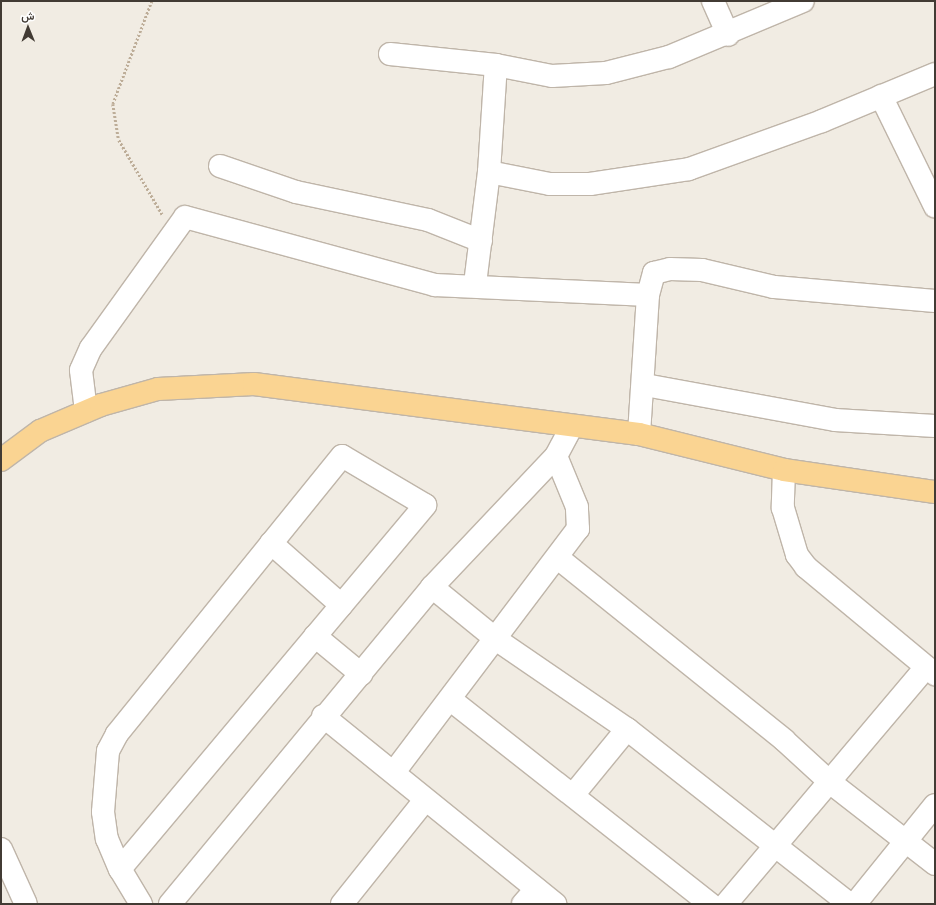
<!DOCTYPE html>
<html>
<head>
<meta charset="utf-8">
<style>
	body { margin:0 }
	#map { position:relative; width:936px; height:905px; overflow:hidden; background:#f1ece3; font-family:"Public Sans",Vazirmatn,sans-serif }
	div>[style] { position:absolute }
	.path>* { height:2.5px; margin-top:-1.25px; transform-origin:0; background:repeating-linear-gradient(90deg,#bdad98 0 2px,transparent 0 4px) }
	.roads { filter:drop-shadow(1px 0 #bfb5a9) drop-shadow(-1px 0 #bfb5a9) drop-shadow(0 1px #bfb5a9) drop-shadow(0 -1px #bfb5a9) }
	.minor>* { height:22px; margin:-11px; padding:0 11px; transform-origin:11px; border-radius:11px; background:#fff }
	.major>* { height:22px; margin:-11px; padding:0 11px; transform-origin:11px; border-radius:11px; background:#fad492 }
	span { translate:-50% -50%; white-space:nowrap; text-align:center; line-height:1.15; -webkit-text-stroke:3.5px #fff; paint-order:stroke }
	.frame { position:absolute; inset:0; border:2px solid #423b34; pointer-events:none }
	.north { position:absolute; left:8px; top:8px; width:40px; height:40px; -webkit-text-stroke:3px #fff; paint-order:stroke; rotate:359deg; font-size:11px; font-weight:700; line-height:16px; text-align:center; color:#423b34 }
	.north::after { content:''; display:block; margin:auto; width:14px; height:18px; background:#423b34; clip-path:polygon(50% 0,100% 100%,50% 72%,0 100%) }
</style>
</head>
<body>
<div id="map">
	<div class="path">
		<i style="left:152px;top:1px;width:110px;rotate:110.7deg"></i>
		<i style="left:113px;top:104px;width:36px;rotate:81deg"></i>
		<i style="left:119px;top:140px;width:86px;rotate:59.8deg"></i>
	</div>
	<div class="roads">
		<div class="minor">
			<i style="left:713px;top:1px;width:37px;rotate:66deg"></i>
			<i style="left:390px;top:54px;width:107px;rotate:5.9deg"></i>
			<i style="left:496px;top:65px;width:57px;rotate:11.1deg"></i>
			<i style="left:552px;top:76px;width:54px;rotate:-3.2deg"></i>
			<i style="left:606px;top:73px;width:65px;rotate:-14.3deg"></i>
			<i style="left:669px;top:57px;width:145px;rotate:-22.7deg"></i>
			<i style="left:881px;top:96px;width:123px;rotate:63.9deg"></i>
			<i style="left:220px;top:166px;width:80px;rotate:18.9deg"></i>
			<i style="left:296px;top:192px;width:135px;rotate:12deg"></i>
			<i style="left:428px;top:220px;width:57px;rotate:21.6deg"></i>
			<i style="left:489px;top:172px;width:62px;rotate:11.1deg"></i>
			<i style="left:550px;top:184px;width:40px"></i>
			<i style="left:590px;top:184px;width:100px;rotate:-8.6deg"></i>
			<i style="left:689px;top:169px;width:141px;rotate:-19.8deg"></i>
			<i style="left:822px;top:121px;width:122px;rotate:-22.6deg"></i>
			<i style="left:475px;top:284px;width:113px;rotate:-82.9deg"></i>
			<i style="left:489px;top:172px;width:107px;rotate:-86.3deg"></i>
			<i style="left:645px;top:385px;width:193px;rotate:10.4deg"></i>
			<i style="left:835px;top:420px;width:100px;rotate:3.4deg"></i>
			<i style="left:86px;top:411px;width:41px;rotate:-97deg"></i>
			<i style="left:81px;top:370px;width:24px;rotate:-66deg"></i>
			<i style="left:91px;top:348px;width:161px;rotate:-54.3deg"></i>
			<i style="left:185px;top:217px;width:259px;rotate:15.2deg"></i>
			<i style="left:435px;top:285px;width:213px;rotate:2.7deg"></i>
			<i style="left:639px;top:434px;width:139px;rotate:-86.3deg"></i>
			<i style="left:648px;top:295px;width:23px;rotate:-75deg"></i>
			<i style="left:654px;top:273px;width:16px;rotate:-14deg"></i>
			<i style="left:670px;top:269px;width:32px;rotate:2deg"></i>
			<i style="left:702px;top:270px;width:74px;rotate:13.3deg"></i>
			<i style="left:774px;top:287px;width:162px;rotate:5deg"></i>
			<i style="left:784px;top:470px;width:38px;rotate:92deg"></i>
			<i style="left:783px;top:508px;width:49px;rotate:73.4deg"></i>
			<i style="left:797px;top:555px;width:15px;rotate:53deg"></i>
			<i style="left:806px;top:567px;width:168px;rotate:39.7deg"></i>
			<i style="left:271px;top:543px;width:94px;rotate:41.5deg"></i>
			<i style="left:558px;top:558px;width:290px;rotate:38.8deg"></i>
			<i style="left:784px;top:740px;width:64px;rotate:42.5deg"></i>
			<i style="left:831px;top:783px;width:132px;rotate:37.9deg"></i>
			<i style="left:432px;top:587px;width:84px;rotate:39.2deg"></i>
			<i style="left:497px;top:640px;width:158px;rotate:34.4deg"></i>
			<i style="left:627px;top:729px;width:283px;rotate:38.2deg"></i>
			<i style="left:315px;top:636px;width:60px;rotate:39.6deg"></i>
			<i style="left:451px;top:700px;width:330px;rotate:38.2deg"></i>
			<i style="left:323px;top:716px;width:299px;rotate:39deg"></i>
			<i style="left:394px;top:772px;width:305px;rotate:-52.9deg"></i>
			<i style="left:578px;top:529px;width:22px;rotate:-93deg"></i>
			<i style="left:577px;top:507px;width:55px;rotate:-112.4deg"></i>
			<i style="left:573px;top:795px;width:85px;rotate:-50.7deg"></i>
			<i style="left:1px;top:849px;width:60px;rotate:65.6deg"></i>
			<i style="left:120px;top:869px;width:475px;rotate:-50deg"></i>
			<i style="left:425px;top:505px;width:96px;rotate:-149.4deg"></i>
			<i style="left:342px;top:456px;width:358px;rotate:129deg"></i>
			<i style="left:117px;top:734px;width:19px;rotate:118deg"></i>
			<i style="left:108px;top:751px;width:61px;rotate:94.7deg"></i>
			<i style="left:103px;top:812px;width:27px;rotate:82deg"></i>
			<i style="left:107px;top:839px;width:33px;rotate:67deg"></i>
			<i style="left:120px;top:869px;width:41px;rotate:59deg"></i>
			<i style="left:170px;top:904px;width:411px;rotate:-50.4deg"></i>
			<i style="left:432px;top:587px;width:180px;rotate:-46.6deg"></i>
			<i style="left:556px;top:456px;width:34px;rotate:-62deg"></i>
			<i style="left:342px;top:904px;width:133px;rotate:-51.4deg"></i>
			<i style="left:523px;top:904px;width:20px;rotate:-49deg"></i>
			<i style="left:726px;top:904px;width:310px;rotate:-49.8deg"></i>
			<i style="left:855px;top:904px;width:127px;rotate:-51.1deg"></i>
		</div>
		<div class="major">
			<i style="left:1px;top:460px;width:49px;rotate:-36.6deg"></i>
			<i style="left:40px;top:431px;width:66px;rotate:-23.1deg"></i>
			<i style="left:101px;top:405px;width:59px;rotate:-15.7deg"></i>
			<i style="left:158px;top:389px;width:96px;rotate:-3deg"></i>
			<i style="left:254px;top:384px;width:388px;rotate:7.4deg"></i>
			<i style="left:639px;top:434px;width:149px;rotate:13.9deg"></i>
			<i style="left:784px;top:470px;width:153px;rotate:8.3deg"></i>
		</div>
	</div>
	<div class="frame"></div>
	<div class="north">ش</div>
</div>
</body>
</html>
